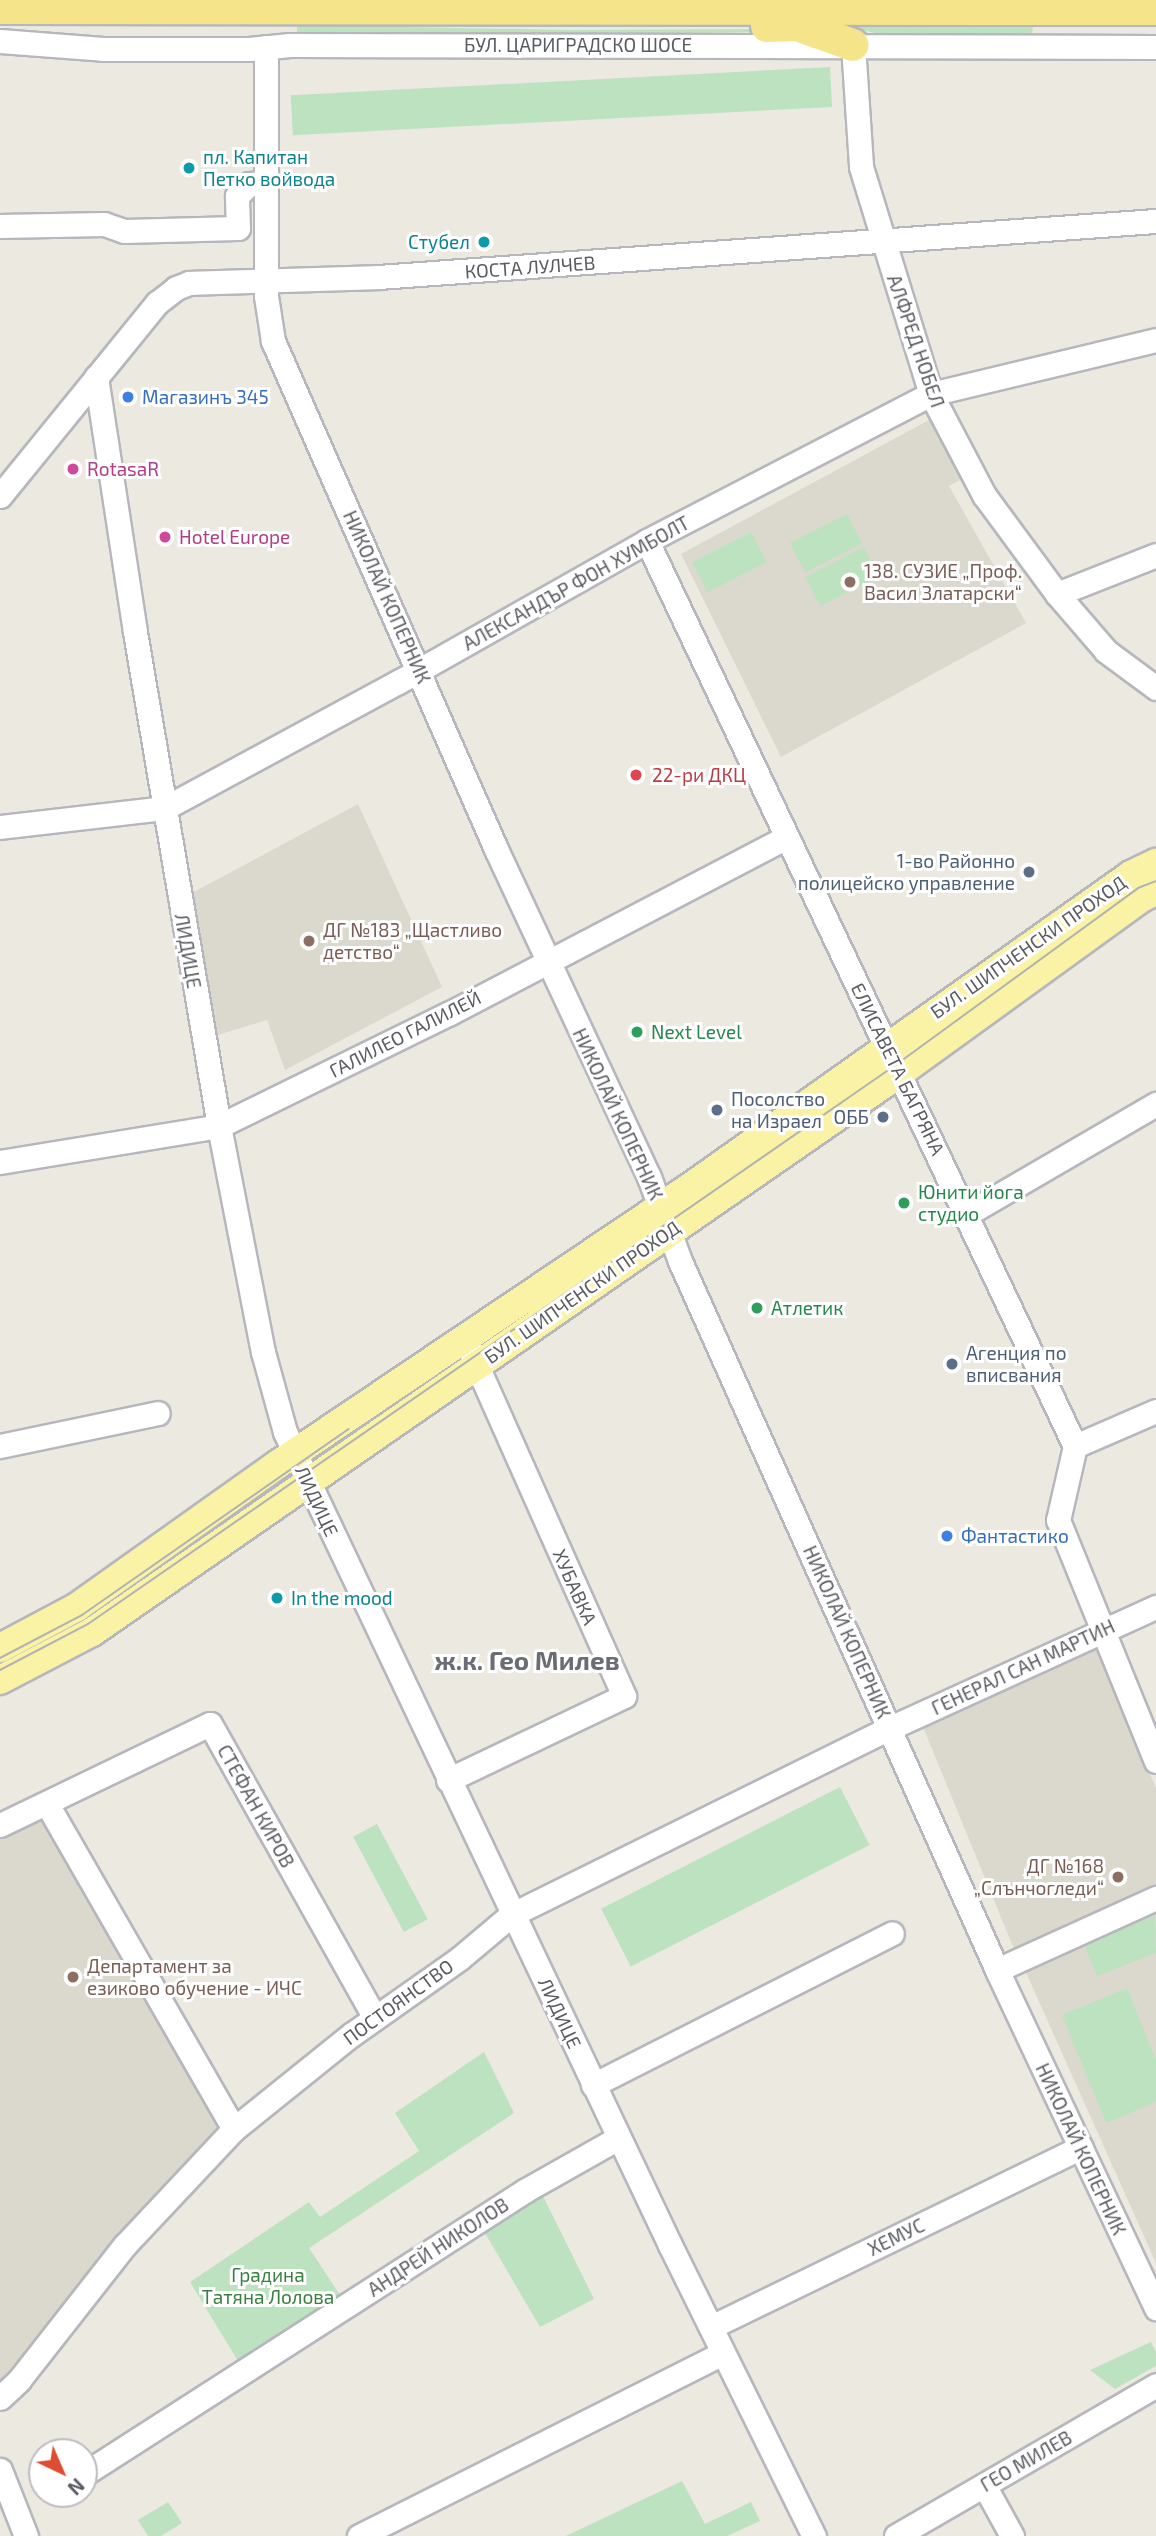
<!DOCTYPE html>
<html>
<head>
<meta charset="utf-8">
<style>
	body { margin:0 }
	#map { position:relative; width:1156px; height:2536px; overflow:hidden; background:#ebe9e0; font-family:"Exo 2",sans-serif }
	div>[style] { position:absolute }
	.education>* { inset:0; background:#dbd8ce }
	.green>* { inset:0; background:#bde2c0; transform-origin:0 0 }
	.roads { filter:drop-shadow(2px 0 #b6b7bc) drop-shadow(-2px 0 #b6b7bc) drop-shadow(0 2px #b6b7bc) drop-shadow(0 -2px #b6b7bc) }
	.minor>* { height:23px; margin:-11.5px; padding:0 11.5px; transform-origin:11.5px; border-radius:11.5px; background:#fff }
	.major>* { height:28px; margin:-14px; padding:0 14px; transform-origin:14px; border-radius:14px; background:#faf3a6 }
	.highway>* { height:32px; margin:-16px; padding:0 16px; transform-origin:16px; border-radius:16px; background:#f6e48b }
	.tram>* { height:2px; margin:-1px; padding:0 1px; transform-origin:1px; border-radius:1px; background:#b1b2b2 }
	.dots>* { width:19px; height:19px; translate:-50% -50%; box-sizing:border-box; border:4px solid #fff; border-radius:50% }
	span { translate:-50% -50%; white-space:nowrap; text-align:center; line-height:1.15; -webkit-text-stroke:6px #fff; paint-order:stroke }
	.street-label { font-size:19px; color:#595b60 }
	.culture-label { font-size:19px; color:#0d838f }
	.left { translate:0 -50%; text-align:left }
	.right { translate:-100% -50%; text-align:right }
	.shop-label { font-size:19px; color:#366cbe }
	.hotel-label { font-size:19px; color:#b23c85 }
	.education-label { font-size:19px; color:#785e54 }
	.health-label { font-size:19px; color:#be3a42 }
	.service-label { font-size:19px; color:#4e5e75 }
	.leisure-label { font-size:19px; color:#27864d }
	.park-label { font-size:19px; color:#387f41 }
	.district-label { font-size:26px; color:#6a6d72; font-weight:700 }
	.north { position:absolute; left:28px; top:2438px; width:70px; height:70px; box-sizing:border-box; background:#fff; border:2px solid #bdbdbf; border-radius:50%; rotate:136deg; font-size:19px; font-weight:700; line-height:28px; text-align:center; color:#595b60 }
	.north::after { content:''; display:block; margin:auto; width:24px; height:32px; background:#de4d32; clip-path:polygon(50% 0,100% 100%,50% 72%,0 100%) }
</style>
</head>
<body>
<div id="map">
	<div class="education">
		<i style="clip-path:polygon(931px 419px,964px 478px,949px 486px,1026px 623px,781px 757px,681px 554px)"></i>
		<i style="clip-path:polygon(358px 804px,442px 987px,285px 1070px,267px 1020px,211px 1037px,190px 894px)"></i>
		<i style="clip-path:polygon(1095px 1645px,1156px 1788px,1156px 1886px,1014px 1949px,923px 1727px)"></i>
		<i style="clip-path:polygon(47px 1804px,234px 2129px,0 2398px,0 1825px)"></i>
		<i style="clip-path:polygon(1156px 1908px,1156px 2263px,1024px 1968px)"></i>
	</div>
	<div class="green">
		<i style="clip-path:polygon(833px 22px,1033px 25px,1032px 36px,882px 35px)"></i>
		<i style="clip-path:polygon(297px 25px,570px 30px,784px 29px,784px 32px,297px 36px)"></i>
		<i style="left:830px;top:67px;width:40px;height:540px;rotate:87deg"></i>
		<i style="left:847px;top:514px;width:33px;height:64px;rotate:63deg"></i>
		<i style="left:751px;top:532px;width:34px;height:66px;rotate:63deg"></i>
		<i style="left:864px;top:547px;width:33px;height:66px;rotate:63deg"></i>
		<i style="left:840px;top:1787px;width:65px;height:268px;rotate:63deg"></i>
		<i style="left:377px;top:1824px;width:108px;height:27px;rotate:62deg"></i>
		<i style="clip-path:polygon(1155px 1916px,1156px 1953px,1097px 1976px,1084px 1944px)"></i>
		<i style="clip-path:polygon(1127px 1988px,1156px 2060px,1156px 2102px,1106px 2123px,1062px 2015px)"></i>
		<i style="clip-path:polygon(484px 2052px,514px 2113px,309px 2248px,340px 2295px,238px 2361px,190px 2282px,309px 2202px,320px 2217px,419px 2151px,395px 2113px)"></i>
		<i style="clip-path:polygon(543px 2196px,594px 2299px,540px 2327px,485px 2233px)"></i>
		<i style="clip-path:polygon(1151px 2342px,1156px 2352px,1156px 2366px,1115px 2389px,1090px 2370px)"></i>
		<i style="clip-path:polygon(682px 2481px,705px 2524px,751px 2502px,760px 2521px,727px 2536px,566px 2536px)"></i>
		<i style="clip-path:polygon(168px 2502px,182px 2523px,161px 2536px,148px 2536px,138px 2520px)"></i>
	</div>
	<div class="roads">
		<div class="minor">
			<i style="left:0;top:41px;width:103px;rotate:4.4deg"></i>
			<i style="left:103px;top:49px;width:146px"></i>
			<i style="left:249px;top:49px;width:41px;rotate:-5.6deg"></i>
			<i style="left:290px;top:45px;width:866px;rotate:0.13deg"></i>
			<i style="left:853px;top:45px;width:122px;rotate:86.2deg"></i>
			<i style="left:861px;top:167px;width:238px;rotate:72.9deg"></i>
			<i style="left:931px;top:394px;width:114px;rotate:62.3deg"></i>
			<i style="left:984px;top:495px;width:123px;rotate:53.6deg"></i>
			<i style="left:1057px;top:594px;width:75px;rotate:49.3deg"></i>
			<i style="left:1106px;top:651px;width:62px;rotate:36.5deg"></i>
			<i style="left:266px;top:47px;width:249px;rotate:90deg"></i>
			<i style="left:266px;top:296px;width:46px;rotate:81.2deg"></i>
			<i style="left:273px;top:341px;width:555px;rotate:66.3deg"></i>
			<i style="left:496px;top:849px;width:362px;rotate:65deg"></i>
			<i style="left:649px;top:1177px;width:90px;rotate:69.7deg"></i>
			<i style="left:680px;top:1261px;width:777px;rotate:65.91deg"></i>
			<i style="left:997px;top:1970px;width:374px;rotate:64.8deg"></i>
			<i style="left:0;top:226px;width:104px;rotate:-1.1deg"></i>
			<i style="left:104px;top:224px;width:21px;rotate:19deg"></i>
			<i style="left:124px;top:231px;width:114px;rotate:-1.5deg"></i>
			<i style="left:238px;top:228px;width:32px;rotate:-92deg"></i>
			<i style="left:237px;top:196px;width:17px;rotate:-45deg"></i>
			<i style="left:249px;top:184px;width:18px;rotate:-3deg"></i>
			<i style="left:96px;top:377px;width:258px;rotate:81.3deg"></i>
			<i style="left:135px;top:632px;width:501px;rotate:80.35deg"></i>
			<i style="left:219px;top:1126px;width:230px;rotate:79deg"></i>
			<i style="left:263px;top:1352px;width:83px;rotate:74.6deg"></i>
			<i style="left:285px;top:1432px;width:900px;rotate:64.66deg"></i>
			<i style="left:670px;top:2245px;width:325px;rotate:63.7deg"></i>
			<i style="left:0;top:496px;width:249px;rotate:-50.9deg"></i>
			<i style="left:157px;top:303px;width:24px;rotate:-38deg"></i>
			<i style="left:176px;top:288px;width:14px;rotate:-21deg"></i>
			<i style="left:189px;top:283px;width:189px;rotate:-1.8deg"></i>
			<i style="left:378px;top:277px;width:780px;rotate:-4.12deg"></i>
			<i style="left:647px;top:541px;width:1001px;rotate:64.69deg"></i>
			<i style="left:1075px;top:1446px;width:76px;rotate:102.9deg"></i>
			<i style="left:1058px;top:1520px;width:260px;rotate:67.9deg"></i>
			<i style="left:1057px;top:594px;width:106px;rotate:-21.5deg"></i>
			<i style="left:0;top:827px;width:166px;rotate:-6.6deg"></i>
			<i style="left:165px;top:808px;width:265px;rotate:-28.4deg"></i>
			<i style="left:398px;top:682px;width:286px;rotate:-29.5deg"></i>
			<i style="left:647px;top:541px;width:320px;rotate:-27.4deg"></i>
			<i style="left:931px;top:394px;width:231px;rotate:-13.5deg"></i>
			<i style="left:0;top:1162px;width:222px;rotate:-9.3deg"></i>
			<i style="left:219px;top:1126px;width:257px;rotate:-26.1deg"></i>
			<i style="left:450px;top:1013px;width:379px;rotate:-27.6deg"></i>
			<i style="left:967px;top:1214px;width:219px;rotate:-30.2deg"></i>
			<i style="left:0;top:1446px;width:161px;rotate:-11.8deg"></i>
			<i style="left:1075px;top:1446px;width:88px;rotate:-23.4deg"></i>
			<i style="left:448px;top:1780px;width:195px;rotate:-25.5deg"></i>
			<i style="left:624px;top:1696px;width:391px;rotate:-114deg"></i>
			<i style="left:47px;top:1804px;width:375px;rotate:60.1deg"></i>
			<i style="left:0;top:1825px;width:233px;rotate:-25.7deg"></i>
			<i style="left:210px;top:1724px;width:337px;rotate:60.7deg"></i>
			<i style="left:997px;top:1970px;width:175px;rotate:-24.4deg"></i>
			<i style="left:593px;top:2085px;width:335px;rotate:-26.9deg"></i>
			<i style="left:711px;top:2327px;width:411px;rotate:-25.9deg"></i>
			<i style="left:0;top:2398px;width:26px;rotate:-43deg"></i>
			<i style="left:19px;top:2380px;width:172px;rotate:-51.9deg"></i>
			<i style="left:125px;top:2245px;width:159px;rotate:-46.8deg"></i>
			<i style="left:234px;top:2129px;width:150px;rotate:-38.8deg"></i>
			<i style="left:351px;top:2035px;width:133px;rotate:-35.2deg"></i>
			<i style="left:460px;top:1958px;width:67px;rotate:-40.1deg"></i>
			<i style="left:511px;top:1915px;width:423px;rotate:-26.3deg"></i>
			<i style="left:890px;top:1728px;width:292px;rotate:-24.5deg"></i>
			<i style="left:0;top:2470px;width:71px;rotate:68.5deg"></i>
			<i style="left:84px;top:2474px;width:525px;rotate:-32.72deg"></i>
			<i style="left:526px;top:2190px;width:106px;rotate:-29.5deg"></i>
			<i style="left:984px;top:2485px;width:58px;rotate:61.2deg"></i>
			<i style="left:359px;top:2536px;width:407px;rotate:-26.7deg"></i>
			<i style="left:896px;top:2536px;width:301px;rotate:-30.1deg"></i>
		</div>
		<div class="major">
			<i style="left:0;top:1648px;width:87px;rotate:-28deg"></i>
			<i style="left:77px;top:1607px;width:245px;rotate:-35.4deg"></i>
			<i style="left:277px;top:1465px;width:505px;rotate:-33.94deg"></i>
			<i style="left:696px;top:1183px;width:533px;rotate:-35.3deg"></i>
			<i style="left:1131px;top:875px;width:28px;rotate:-26deg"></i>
			<i style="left:0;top:1680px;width:104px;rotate:-27.6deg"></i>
			<i style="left:92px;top:1632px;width:984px;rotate:-34.69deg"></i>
			<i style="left:901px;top:1072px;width:299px;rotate:-35.9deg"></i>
			<i style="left:1143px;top:897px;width:14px;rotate:-25deg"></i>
		</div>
		<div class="highway">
			<i style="left:0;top:8px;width:1156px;rotate:0.05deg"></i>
			<i style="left:767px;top:26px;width:30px;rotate:-2deg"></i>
			<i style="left:797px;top:25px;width:59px;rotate:19.7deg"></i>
		</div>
	</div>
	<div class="tram">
		<i style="left:0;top:1658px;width:93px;rotate:-27.7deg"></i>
		<i style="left:82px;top:1615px;width:325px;rotate:-34.9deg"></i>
		<i style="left:0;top:1670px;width:99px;rotate:-27.6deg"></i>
		<i style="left:88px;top:1624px;width:984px;rotate:-34.69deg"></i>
		<i style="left:897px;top:1064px;width:298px;rotate:-36.1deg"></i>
		<i style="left:1138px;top:888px;width:19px;rotate:-21deg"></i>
	</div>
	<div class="dots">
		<i style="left:189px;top:168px;background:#0f9aa8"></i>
		<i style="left:484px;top:242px;background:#0f9aa8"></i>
		<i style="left:128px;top:397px;background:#3f7fe0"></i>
		<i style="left:73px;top:469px;background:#d1479c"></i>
		<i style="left:165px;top:537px;background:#d1479c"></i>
		<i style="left:850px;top:582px;background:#8d6e63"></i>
		<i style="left:636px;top:775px;background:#e0444e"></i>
		<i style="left:1029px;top:872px;background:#5c6f8a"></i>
		<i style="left:309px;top:941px;background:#8d6e63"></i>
		<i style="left:637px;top:1032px;background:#2e9e5b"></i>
		<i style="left:717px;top:1110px;background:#5c6f8a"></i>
		<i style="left:883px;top:1117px;background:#5c6f8a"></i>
		<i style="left:904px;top:1203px;background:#2e9e5b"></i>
		<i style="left:757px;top:1308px;background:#2e9e5b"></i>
		<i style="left:952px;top:1364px;background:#5c6f8a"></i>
		<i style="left:947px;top:1536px;background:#3f7fe0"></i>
		<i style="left:277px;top:1598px;background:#0f9aa8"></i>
		<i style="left:1118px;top:1877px;background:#8d6e63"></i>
		<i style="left:73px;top:1977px;background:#8d6e63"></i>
	</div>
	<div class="street-label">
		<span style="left:578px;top:45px">БУЛ. ЦАРИГРАДСКО ШОСЕ</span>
		<span style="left:530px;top:267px;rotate:-4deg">КОСТА ЛУЛЧЕВ</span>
		<span style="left:916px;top:341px;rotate:71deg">АЛФРЕД НОБЕЛ</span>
		<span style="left:576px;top:583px;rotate:-29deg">АЛЕКСАНДЪР ФОН ХУМБОЛТ</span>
		<span style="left:387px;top:597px;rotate:66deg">НИКОЛАЙ КОПЕРНИК</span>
		<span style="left:1028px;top:947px;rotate:-35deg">БУЛ. ШИПЧЕНСКИ ПРОХОД</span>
		<span style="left:188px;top:951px;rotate:80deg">ЛИДИЦЕ</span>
		<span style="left:405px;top:1034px;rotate:-27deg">ГАЛИЛЕО ГАЛИЛЕЙ</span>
		<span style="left:898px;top:1069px;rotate:64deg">ЕЛИСАВЕТА БАГРЯНА</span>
		<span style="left:618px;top:1114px;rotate:65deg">НИКОЛАЙ КОПЕРНИК</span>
		<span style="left:582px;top:1292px;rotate:-35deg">БУЛ. ШИПЧЕНСКИ ПРОХОД</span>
		<span style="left:317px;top:1501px;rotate:65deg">ЛИДИЦЕ</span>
		<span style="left:575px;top:1587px;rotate:66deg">ХУБАВКА</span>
		<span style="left:847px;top:1632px;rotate:66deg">НИКОЛАЙ КОПЕРНИК</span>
		<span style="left:1023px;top:1667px;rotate:-25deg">ГЕНЕРАЛ САН МАРТИН</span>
		<span style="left:256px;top:1806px;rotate:61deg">СТЕФАН КИРОВ</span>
		<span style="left:398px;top:2002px;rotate:-36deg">ПОСТОЯНСТВО</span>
		<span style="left:560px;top:2013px;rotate:65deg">ЛИДИЦЕ</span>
		<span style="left:1081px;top:2149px;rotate:65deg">НИКОЛАЙ КОПЕРНИК</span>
		<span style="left:896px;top:2237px;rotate:-26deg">ХЕМУС</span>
		<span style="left:438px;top:2247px;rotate:-33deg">АНДРЕЙ НИКОЛОВ</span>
		<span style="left:1026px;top:2461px;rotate:-30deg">ГЕО МИЛЕВ</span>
	</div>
	<div class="culture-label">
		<span class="left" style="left:203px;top:168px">пл. Капитан<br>Петко войвода</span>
		<span class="right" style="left:470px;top:242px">Стубел</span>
		<span class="left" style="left:291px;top:1598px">In the mood</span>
	</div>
	<div class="shop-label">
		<span class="left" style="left:142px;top:397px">Магазинъ 345</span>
		<span class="left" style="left:961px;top:1536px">Фантастико</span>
	</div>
	<div class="hotel-label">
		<span class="left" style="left:87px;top:469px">RotasaR</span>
		<span class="left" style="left:179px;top:537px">Hotel Europe</span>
	</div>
	<div class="education-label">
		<span class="left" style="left:864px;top:582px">138. СУЗИЕ „Проф.<br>Васил Златарски“</span>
		<span class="left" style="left:323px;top:941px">ДГ №183 „Щастливо<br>детство“</span>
		<span class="right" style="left:1104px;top:1877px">ДГ №168<br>„Слънчогледи“</span>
		<span class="left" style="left:87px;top:1977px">Департамент за<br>езиково обучение - ИЧС</span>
	</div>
	<div class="health-label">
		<span class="left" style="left:652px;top:775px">22-ри ДКЦ</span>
	</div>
	<div class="service-label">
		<span class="right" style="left:1015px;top:872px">1-во Районно<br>полицейско управление</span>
		<span class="left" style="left:731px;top:1110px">Посолство<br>на Израел</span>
		<span class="right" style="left:869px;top:1117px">ОББ</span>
		<span class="left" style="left:966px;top:1364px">Агенция по<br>вписвания</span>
	</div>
	<div class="leisure-label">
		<span class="left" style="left:651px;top:1032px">Next Level</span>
		<span class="left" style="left:918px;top:1203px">Юнити йога<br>студио</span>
		<span class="left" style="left:771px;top:1308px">Атлетик</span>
	</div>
	<div class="park-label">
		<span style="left:268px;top:2286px">Градина<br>Татяна Лолова</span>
	</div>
	<div class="district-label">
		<span style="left:527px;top:1660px">ж.к. Гео Милев</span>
	</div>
	<div class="north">N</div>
</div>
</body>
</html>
